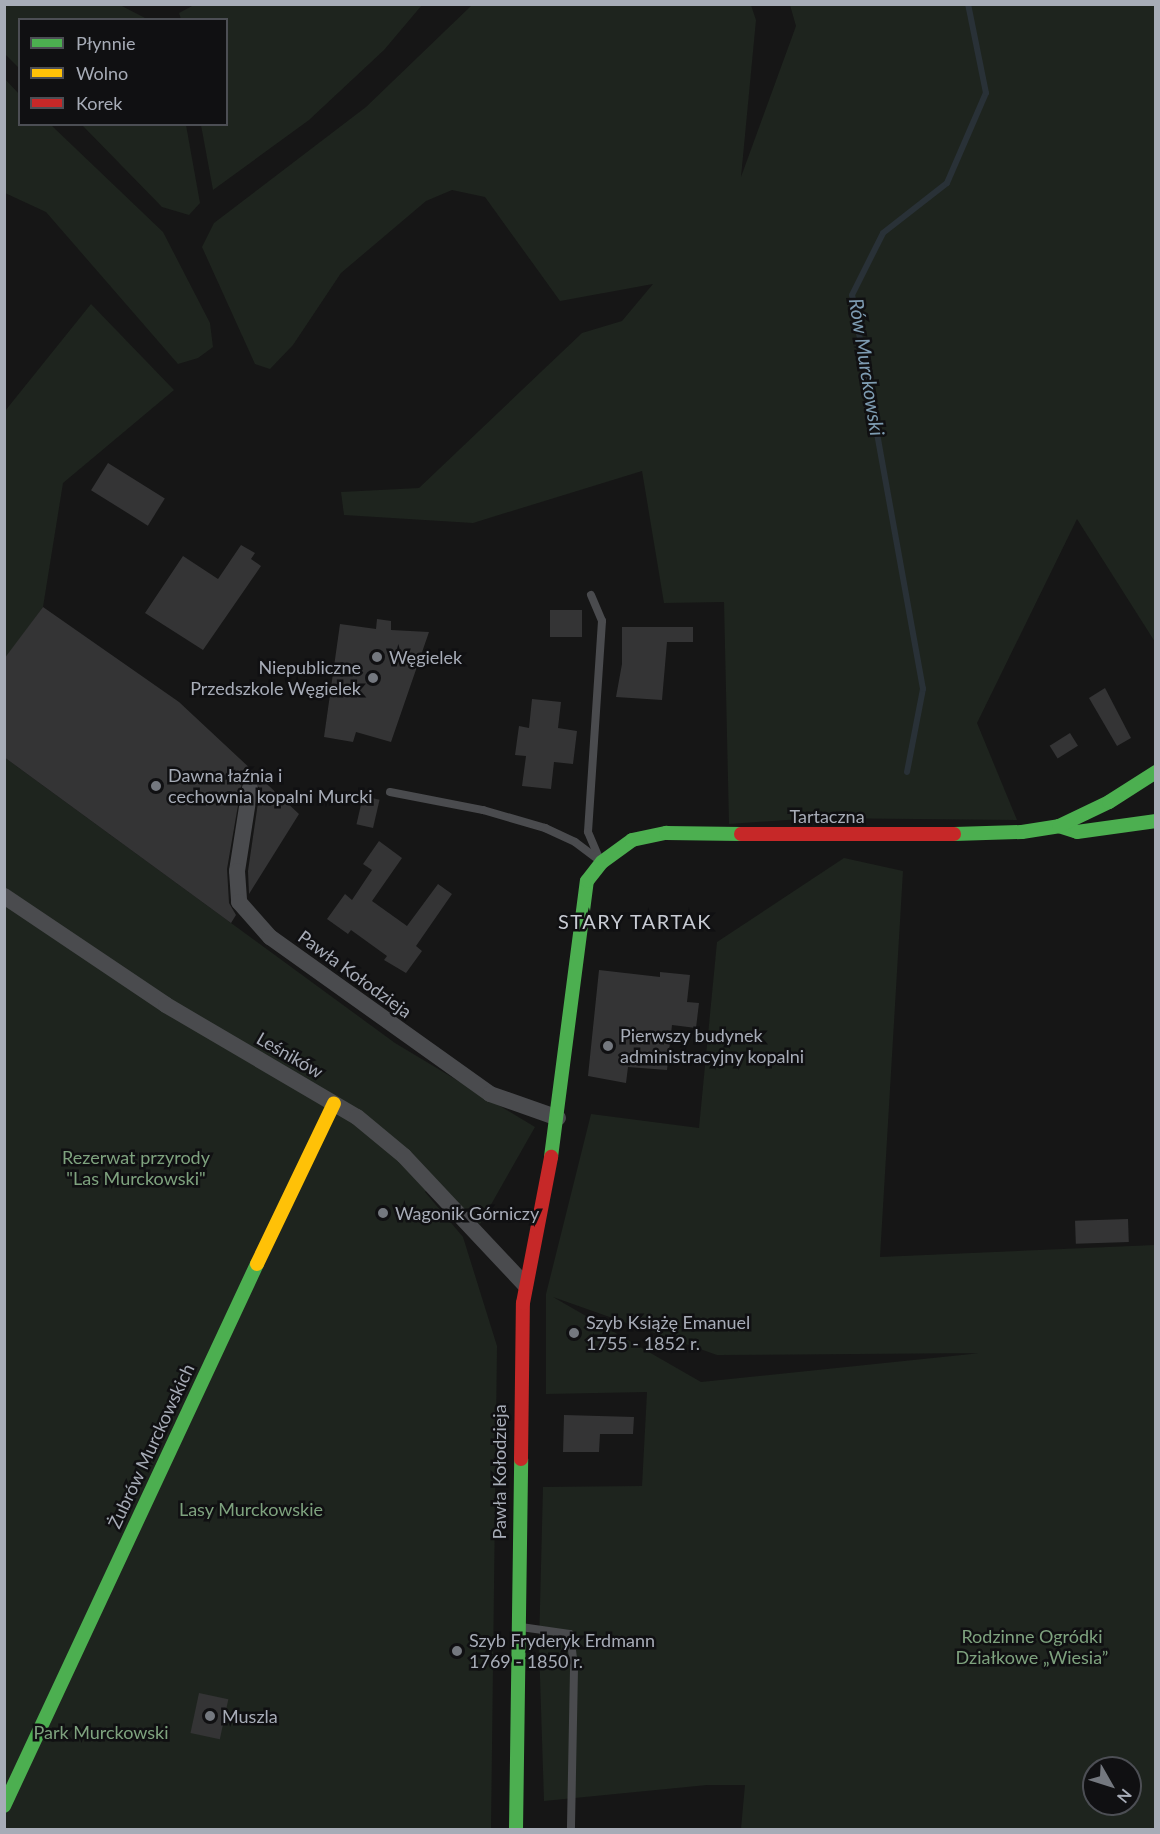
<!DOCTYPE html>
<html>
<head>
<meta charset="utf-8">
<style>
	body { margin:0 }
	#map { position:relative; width:1160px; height:1834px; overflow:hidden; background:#161616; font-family:Lato,sans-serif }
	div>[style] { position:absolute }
	.green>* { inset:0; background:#1e241e }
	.stream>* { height:6px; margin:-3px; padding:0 3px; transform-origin:3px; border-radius:3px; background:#293137 }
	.building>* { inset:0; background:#343435; transform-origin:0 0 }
	.lane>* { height:8px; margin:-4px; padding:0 4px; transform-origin:4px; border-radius:4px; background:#4a4b4e }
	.street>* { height:16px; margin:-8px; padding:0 8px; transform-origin:8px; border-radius:8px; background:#4a4b4e }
	.fast>* { height:14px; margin:-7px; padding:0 7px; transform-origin:7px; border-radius:7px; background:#4caf50 }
	.slow>* { height:14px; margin:-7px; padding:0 7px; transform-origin:7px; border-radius:7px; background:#ffc107 }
	.jam>* { height:14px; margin:-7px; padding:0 7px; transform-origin:7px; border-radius:7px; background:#c62828 }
	.dots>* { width:16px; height:16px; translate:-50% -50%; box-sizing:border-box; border:3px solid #101012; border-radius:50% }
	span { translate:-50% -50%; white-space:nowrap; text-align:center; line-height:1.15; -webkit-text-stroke:5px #101012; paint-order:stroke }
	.poi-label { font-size:18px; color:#a7acb7 }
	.left { translate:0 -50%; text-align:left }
	.right { translate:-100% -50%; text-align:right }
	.street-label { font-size:18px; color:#a7acb7 }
	.park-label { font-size:18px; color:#7ea27e }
	.water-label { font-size:20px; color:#7e9cb2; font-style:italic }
	.neighbourhood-label { font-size:20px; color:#c8cbd3; letter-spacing:1.5px }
	.frame { position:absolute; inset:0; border:6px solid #a7acb7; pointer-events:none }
	.legend { position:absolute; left:18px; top:18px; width:210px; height:108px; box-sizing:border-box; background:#101012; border:2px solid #4c4e54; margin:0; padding:8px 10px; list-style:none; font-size:18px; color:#a7acb7 }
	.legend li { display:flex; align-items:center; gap:12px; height:30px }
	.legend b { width:30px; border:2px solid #4c4e54 }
	.north { position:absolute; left:1082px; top:1756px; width:60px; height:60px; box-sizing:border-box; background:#101012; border:2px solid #4c4e54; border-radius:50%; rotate:129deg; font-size:16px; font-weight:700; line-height:24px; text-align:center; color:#a7acb7 }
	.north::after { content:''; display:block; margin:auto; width:21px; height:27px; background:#74787f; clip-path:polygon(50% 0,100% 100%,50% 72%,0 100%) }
</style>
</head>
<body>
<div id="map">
	<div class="green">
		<i style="clip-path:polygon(4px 5px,120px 5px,147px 19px,20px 20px,19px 68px,5px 54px)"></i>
		<i style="clip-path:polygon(194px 5px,194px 4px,422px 5px,384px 50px,309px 120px,213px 190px,201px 125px,226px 124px,226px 20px,181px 19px,179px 13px)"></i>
		<i style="clip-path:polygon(472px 5px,751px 5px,756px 20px,741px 177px,796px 26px,790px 5px,1155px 5px,1155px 642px,1077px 519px,977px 723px,1017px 820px,815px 818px,729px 824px,724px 602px,664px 603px,642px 471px,473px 523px,344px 515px,341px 492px,419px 488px,582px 333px,622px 321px,653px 284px,560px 301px,485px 197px,452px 190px,426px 201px,341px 273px,293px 345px,270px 369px,255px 364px,202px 247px,214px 223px,366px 107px)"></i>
		<i style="clip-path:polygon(5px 79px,19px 94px,20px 124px,51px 125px,163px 232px,210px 323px,213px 347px,198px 358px,178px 364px,46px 212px,5px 193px)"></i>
		<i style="clip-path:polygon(82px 125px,186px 125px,200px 203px,189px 215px,162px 207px)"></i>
		<i style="clip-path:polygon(91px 304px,174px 390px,63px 483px,43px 607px,5px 659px,5px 411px)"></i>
		<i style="clip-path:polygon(4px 757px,395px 1043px,535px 1127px,480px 1224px,428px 1189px,425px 1192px,463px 1237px,497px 1346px,491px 1829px,5px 1829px)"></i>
		<i style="clip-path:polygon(evenodd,844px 858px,903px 871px,880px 1257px,1155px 1245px,1155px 1829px,741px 1829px,745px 1785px,707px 1785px,544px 1801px,539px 1646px,543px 1487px,642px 1486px,647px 1392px,546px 1394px,546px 1294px,591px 1114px,699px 1128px,717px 942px,844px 858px,553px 1297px,717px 1355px,981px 1353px,701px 1382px,553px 1297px,844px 858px,1094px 1768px,1130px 1768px,1130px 1804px,1094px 1804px,1094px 1768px)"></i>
	</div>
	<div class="stream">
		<i style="left:907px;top:772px;width:85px;rotate:-79.1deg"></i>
		<i style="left:923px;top:689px;width:400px;rotate:-100.2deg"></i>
		<i style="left:852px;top:295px;width:69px;rotate:-63.4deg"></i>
		<i style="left:883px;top:233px;width:81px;rotate:-38deg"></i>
		<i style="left:947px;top:183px;width:98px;rotate:-66.6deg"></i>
		<i style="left:986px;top:93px;width:91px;rotate:-101.4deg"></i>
	</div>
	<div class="building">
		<i style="left:108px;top:463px;width:67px;height:32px;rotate:32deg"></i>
		<i style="clip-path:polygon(241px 545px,255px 553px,251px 559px,261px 566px,203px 650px,145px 613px,183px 556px,218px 579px)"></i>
		<i style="clip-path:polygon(43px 607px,179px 702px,299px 814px,249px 894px,248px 871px,260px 789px,252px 778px,242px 782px,227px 869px,229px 903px,236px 915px,231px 923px,4px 757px,4px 659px)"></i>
		<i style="left:550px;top:610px;width:32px;height:27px"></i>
		<i style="clip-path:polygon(377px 619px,391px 621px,391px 630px,429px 632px,391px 742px,356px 732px,353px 742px,324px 737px,340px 624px,376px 629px)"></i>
		<i style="clip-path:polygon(622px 627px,693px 627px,693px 642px,667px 642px,662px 700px,616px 697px,622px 664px)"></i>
		<i style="clip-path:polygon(1105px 688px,1131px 738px,1117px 746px,1089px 698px)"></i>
		<i style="clip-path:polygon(532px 699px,561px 702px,558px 728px,577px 731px,573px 764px,554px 762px,551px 789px,522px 786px,526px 756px,515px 755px,519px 726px,529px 728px)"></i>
		<i style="left:1070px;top:733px;width:15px;height:24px;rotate:58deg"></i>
		<i style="left:363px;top:796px;width:17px;height:29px;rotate:13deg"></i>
		<i style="clip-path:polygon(379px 841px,402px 858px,372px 901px,407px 926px,438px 884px,452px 894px,416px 946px,422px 951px,406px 973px,384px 960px,387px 956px,351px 930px,348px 934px,327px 919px,345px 894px,352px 900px,372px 870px,363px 864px)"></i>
		<i style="clip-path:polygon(599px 970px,660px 977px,660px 972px,690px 975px,687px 1002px,699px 1003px,696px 1028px,672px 1025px,667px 1070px,628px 1067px,626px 1083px,588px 1076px)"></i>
		<i style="left:1128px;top:1219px;width:23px;height:53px;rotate:88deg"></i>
		<i style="clip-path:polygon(564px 1415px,634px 1417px,633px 1434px,600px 1434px,599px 1452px,563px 1452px)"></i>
		<i style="left:199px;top:1693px;width:30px;height:41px;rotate:12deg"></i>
	</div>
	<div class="lane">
		<i style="left:591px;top:595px;width:28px;rotate:67deg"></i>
		<i style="left:602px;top:621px;width:211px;rotate:93.8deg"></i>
		<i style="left:588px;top:832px;width:33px;rotate:67deg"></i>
		<i style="left:390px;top:792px;width:95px;rotate:11deg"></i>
		<i style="left:483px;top:810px;width:65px;rotate:16.2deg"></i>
		<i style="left:545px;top:828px;width:33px;rotate:25deg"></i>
		<i style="left:575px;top:842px;width:30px;rotate:37deg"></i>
		<i style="left:521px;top:1627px;width:49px;rotate:8.1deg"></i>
		<i style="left:570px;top:1634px;width:35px;rotate:83deg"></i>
		<i style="left:574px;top:1669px;width:161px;rotate:91.1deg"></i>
	</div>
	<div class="street">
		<i style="left:250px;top:788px;width:84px;rotate:98.9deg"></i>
		<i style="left:237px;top:871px;width:31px;rotate:86deg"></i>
		<i style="left:239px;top:902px;width:47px;rotate:48.5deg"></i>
		<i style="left:270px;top:937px;width:270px;rotate:35.5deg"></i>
		<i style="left:490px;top:1094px;width:72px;rotate:19.4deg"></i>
		<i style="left:4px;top:896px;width:195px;rotate:33.9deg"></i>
		<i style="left:166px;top:1005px;width:221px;rotate:30.4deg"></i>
		<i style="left:357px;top:1117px;width:61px;rotate:39.7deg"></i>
		<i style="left:404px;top:1156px;width:177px;rotate:46.8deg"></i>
	</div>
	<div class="fast">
		<i style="left:1059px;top:826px;width:19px;rotate:18deg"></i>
		<i style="left:1077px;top:832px;width:80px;rotate:-7.9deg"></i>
		<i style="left:954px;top:834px;width:68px;rotate:-1.7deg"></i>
		<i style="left:1022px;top:832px;width:37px;rotate:-9deg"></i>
		<i style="left:1059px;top:826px;width:55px;rotate:-25.6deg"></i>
		<i style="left:1109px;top:802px;width:56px;rotate:-32.6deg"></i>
		<i style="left:551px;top:1157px;width:278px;rotate:-82.6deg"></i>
		<i style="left:587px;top:881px;width:24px;rotate:-52deg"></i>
		<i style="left:602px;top:862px;width:37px;rotate:-36deg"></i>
		<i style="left:632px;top:840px;width:35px;rotate:-12deg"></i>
		<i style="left:666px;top:833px;width:75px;rotate:0.8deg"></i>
		<i style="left:4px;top:1806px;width:598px;rotate:-64.98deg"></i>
		<i style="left:516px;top:1830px;width:371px;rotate:-89.2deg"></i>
	</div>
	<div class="slow">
		<i style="left:257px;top:1264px;width:178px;rotate:-64.4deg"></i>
	</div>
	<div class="jam">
		<i style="left:741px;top:834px;width:213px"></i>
		<i style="left:521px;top:1459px;width:156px;rotate:-89.3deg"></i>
		<i style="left:523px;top:1303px;width:149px;rotate:-79.1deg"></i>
	</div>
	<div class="dots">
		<i style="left:377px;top:657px;background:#74787f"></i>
		<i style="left:373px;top:678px;background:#74787f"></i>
		<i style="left:156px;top:786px;background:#74787f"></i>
		<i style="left:608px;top:1046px;background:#74787f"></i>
		<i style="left:383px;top:1213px;background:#74787f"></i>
		<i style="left:574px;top:1333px;background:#74787f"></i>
		<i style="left:457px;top:1651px;background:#74787f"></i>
		<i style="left:210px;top:1716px;background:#74787f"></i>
	</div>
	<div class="poi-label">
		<span class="left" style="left:389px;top:657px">Węgielek</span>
		<span class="right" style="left:361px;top:678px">Niepubliczne<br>Przedszkole Węgielek</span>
		<span class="left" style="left:168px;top:786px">Dawna łaźnia i<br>cechownia kopalni Murcki</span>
		<span class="left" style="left:620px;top:1046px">Pierwszy budynek<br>administracyjny kopalni</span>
		<span class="left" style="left:395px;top:1213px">Wagonik Górniczy</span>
		<span class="left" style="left:586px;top:1333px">Szyb Książę Emanuel<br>1755 - 1852 r.</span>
		<span class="left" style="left:469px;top:1651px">Szyb Fryderyk Erdmann<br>1769 - 1850 r.</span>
		<span class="left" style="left:222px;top:1716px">Muszla</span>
	</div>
	<div class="street-label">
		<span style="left:827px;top:816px">Tartaczna</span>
		<span style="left:355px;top:974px;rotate:36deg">Pawła Kołodzieja</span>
		<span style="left:290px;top:1055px;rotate:30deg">Leśników</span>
		<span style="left:151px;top:1446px;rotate:-65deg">Żubrów Murckowskich</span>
		<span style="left:499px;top:1472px;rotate:-90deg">Pawła Kołodzieja</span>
	</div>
	<div class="park-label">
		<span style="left:136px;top:1168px">Rezerwat przyrody<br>"Las Murckowski"</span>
		<span style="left:251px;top:1509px">Lasy Murckowskie</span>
		<span style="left:1032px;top:1647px">Rodzinne Ogródki<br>Działkowe „Wiesia”</span>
		<span style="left:101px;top:1732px">Park Murckowski</span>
	</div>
	<div class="water-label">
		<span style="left:867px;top:367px;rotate:81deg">Rów Murckowski</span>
	</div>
	<div class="neighbourhood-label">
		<span style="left:635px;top:921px">STARY TARTAK</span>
	</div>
	<div class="frame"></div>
	<ul class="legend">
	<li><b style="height:8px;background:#4caf50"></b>Płynnie</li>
	<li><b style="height:8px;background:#ffc107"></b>Wolno</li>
	<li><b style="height:8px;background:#c62828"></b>Korek</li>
	</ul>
	<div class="north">N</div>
</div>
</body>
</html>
